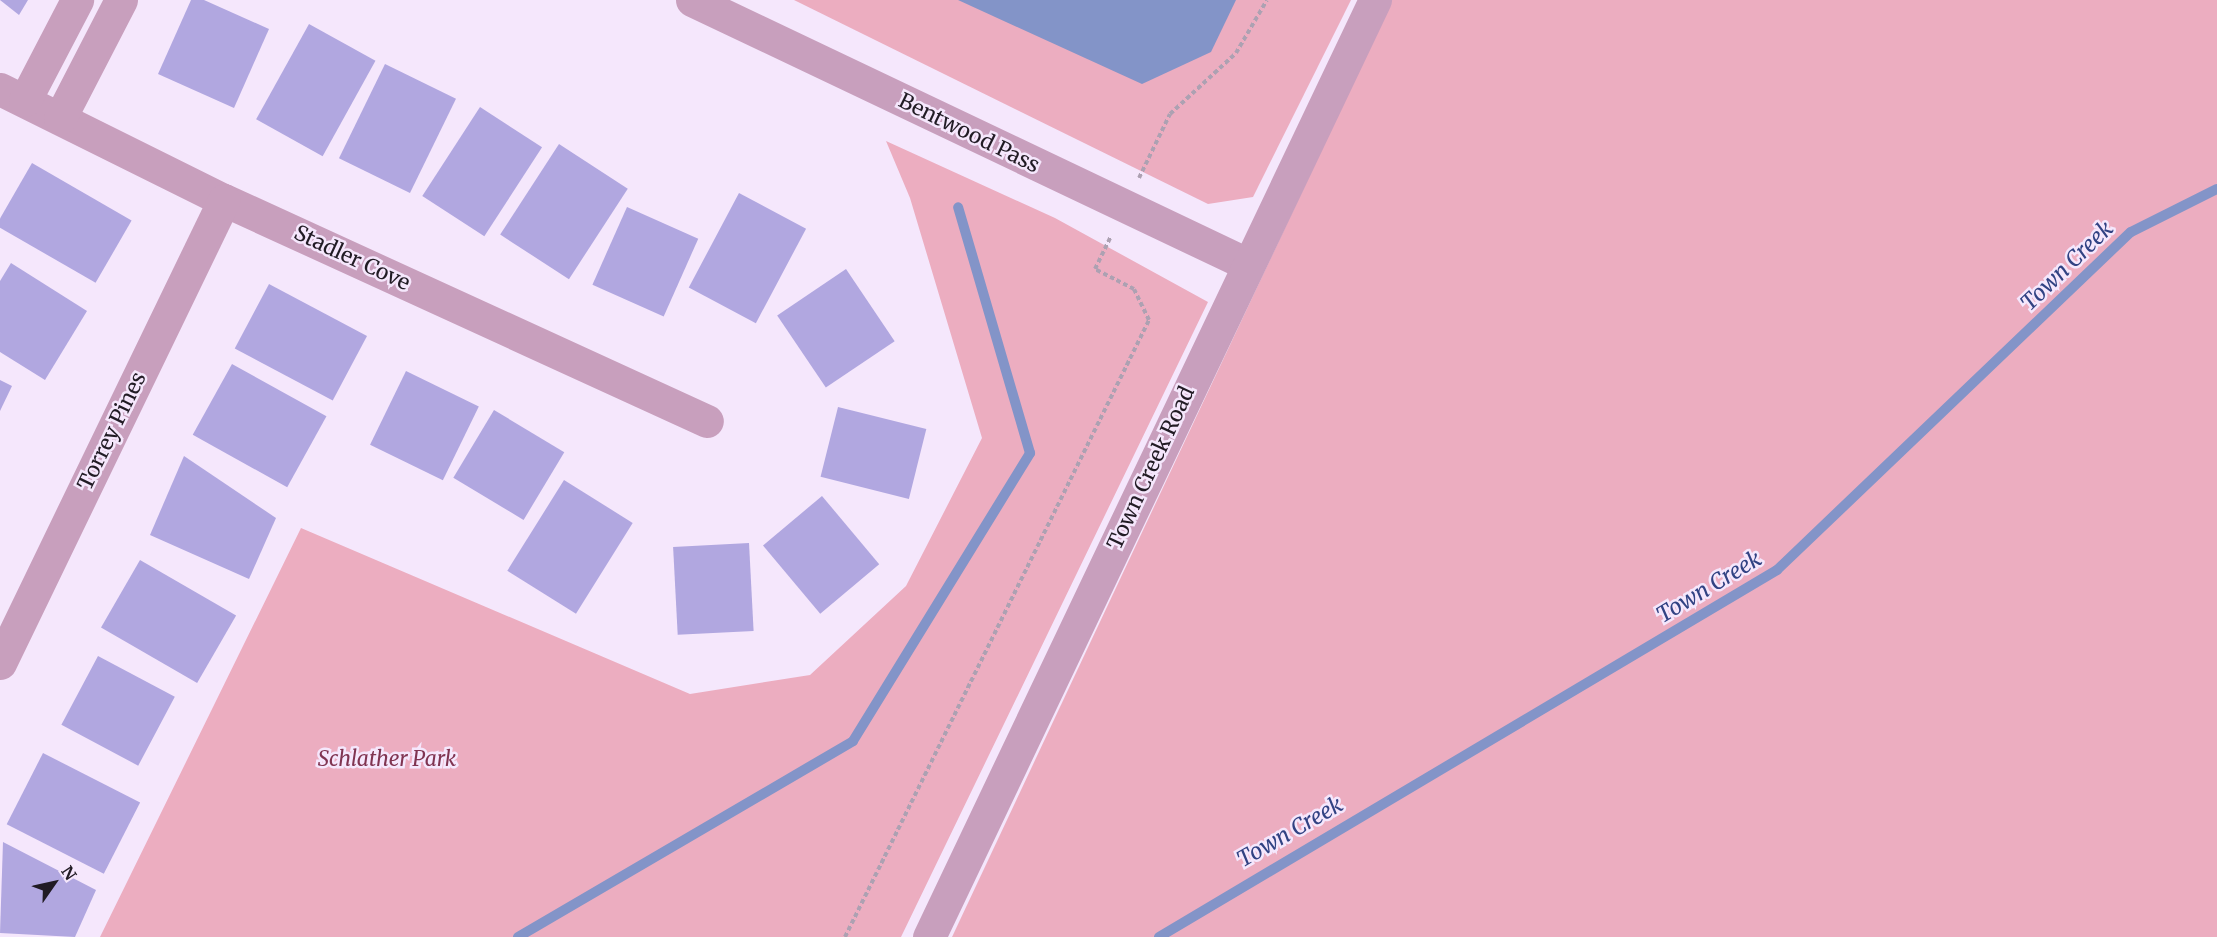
<!DOCTYPE html>
<style>
body{margin:0}
#map{position:relative;width:2217px;height:937px;overflow:hidden;background:#f5e7fc;font-family:Merriweather,serif}
div>[style]{position:absolute}
.green>*{inset:0;background:#ecadc0}
.water>*{inset:0;background:#8394c8}
.stream>*{height:10px;margin:-5px;padding:0 5px;transform-origin:5px;border-radius:5px;background:#8394c8}
.building>*{inset:0;background:#b1a7e0;transform-origin:0 0}
.path>*{height:4px;margin-top:-2px;transform-origin:0;background:repeating-linear-gradient(90deg,#ada1b2 0 4.5px,transparent 0 7.5px)}
.minor>*{height:33px;margin:-16.5px;padding:0 16.5px;transform-origin:16.5px;border-radius:16.5px;background:#c89fbd}
span{translate:-50% -50%;white-space:nowrap;text-align:center;line-height:1.15;-webkit-text-stroke:5px #f5e7fc;paint-order:stroke}
.street-label{font-size:21px;color:#211b24}
.park-label{font-size:21px;color:#803451;font-style:italic}
.water-label{font-size:22px;color:#314283;font-style:italic}
.north{position:absolute;left:24px;top:853px;width:60px;height:60px;-webkit-text-stroke:4px #f5e7fc;paint-order:stroke;rotate:56deg;font-size:16px;font-weight:700;line-height:24px;text-align:center;color:#211b24}
.north::after{content:'';display:block;margin:auto;width:21px;height:27px;background:#211b24;clip-path:polygon(50% 0,100% 100%,50% 72%,0 100%)}
</style>
<div id="map">
<div class="green">
<div style="clip-path:polygon(794px 0,1351px 0,1253px 197px,1208px 204px)"></div>
<div style="clip-path:polygon(1392px 0,2217px 0,2217px 937px,952px 937px)"></div>
<div style="clip-path:polygon(886px 141px,1055px 218px,1208px 302px,901px 937px,100px 937px,301px 528px,690px 694px,810px 675px,906px 586px,982px 438px,910px 198px)"></div>
</div>
<div class="water">
<div style="clip-path:polygon(958px 0,1236px 0,1211px 52px,1142px 84px)"></div>
</div>
<div class="stream">
<div style="left:518px;top:937px;width:388px;rotate:-30.3deg"></div>
<div style="left:853px;top:741px;width:338px;rotate:-58.4deg"></div>
<div style="left:1030px;top:453px;width:256px;rotate:-106.3deg"></div>
<div style="left:1159px;top:937px;width:719px;rotate:-30.7deg"></div>
<div style="left:1777px;top:570px;width:489px;rotate:-43.7deg"></div>
<div style="left:2131px;top:232px;width:96px;rotate:-26.6deg"></div>
</div>
<div class="building">
<div style="clip-path:polygon(0 0,28px 0,19px 15px)"></div>
<div style="clip-path:polygon(191px 0,204px 0,269px 29px,234px 108px,158px 74px)"></div>
<div style="left:309px;top:24px;width:76px;height:109px;rotate:29deg"></div>
<div style="left:385px;top:64px;width:79px;height:105px;rotate:26deg"></div>
<div style="left:480px;top:107px;width:74px;height:106px;rotate:33deg"></div>
<div style="left:559px;top:144px;width:82px;height:108px;rotate:33deg"></div>
<div style="left:32px;top:163px;width:115px;height:72px;rotate:30deg"></div>
<div style="left:739px;top:193px;width:76px;height:107px;rotate:28deg"></div>
<div style="left:627px;top:207px;width:78px;height:85px;rotate:24deg"></div>
<div style="clip-path:polygon(11px 263px,87px 311px,45px 380px,0 352px,0 281px)"></div>
<div style="left:846px;top:269px;width:87px;height:83px;rotate:56deg"></div>
<div style="left:269px;top:284px;width:111px;height:73px;rotate:28deg"></div>
<div style="left:232px;top:364px;width:108px;height:81px;rotate:29deg"></div>
<div style="left:406px;top:371px;width:81px;height:82px;rotate:26deg"></div>
<div style="clip-path:polygon(0 380px,12px 386px,0 411px)"></div>
<div style="left:838px;top:407px;width:91px;height:72px;rotate:14deg"></div>
<div style="left:494px;top:410px;width:82px;height:79px;rotate:31deg"></div>
<div style="clip-path:polygon(184px 456px,276px 518px,249px 579px,150px 535px)"></div>
<div style="left:564px;top:480px;width:81px;height:107px;rotate:32deg"></div>
<div style="left:822px;top:496px;width:89px;height:77px;rotate:50deg"></div>
<div style="left:749px;top:543px;width:88px;height:76px;rotate:87deg"></div>
<div style="left:140px;top:560px;width:111px;height:78px;rotate:30deg"></div>
<div style="left:98px;top:656px;width:87px;height:78px;rotate:28deg"></div>
<div style="left:43px;top:753px;width:109px;height:80px;rotate:27deg"></div>
<div style="clip-path:polygon(3px 842px,96px 890px,75px 937px,0 933px)"></div>
</div>
<div class="path">
<div style="left:1139px;top:178px;width:71px;rotate:-64.2deg"></div>
<div style="left:1170px;top:114px;width:90px;rotate:-42.7deg"></div>
<div style="left:1236px;top:53px;width:61px;rotate:-59.7deg"></div>
<div style="left:845px;top:937px;width:688px;rotate:-63.77deg"></div>
<div style="left:1149px;top:320px;width:34px;rotate:-116deg"></div>
<div style="left:1134px;top:289px;width:44px;rotate:-152.9deg"></div>
<div style="left:1095px;top:269px;width:37px;rotate:-64deg"></div>
</div>
<div class="minor">
<div style="left:692px;top:0;width:615px;rotate:25.44deg"></div>
<div style="left:0;top:89px;width:250px;rotate:26.4deg"></div>
<div style="left:224px;top:200px;width:531px;rotate:24.59deg"></div>
<div style="left:25px;top:100px;width:113px;rotate:-62.5deg"></div>
<div style="left:60px;top:118px;width:133px;rotate:-62.7deg"></div>
<div style="left:0;top:663px;width:514px;rotate:-64.18deg"></div>
<div style="left:929px;top:937px;width:1038px;rotate:-64.55deg"></div>
</div>
<div class="street-label">
<span style="left:969px;top:133px;rotate:26deg">Bentwood Pass</span>
<span style="left:352px;top:258px;rotate:25deg">Stadler Cove</span>
<span style="left:112px;top:431px;rotate:-64deg">Torrey Pines</span>
<span style="left:1151px;top:468px;rotate:-65deg">Town Creek Road</span>
</div>
<div class="park-label">
<span style="left:387px;top:759px">Schlather Park</span>
</div>
<div class="water-label">
<span style="left:2067px;top:266px;rotate:-44deg">Town Creek</span>
<span style="left:1709px;top:587px;rotate:-31deg">Town Creek</span>
<span style="left:1290px;top:832px;rotate:-30deg">Town Creek</span>
</div>
<div class="north">N</div>
</div>
